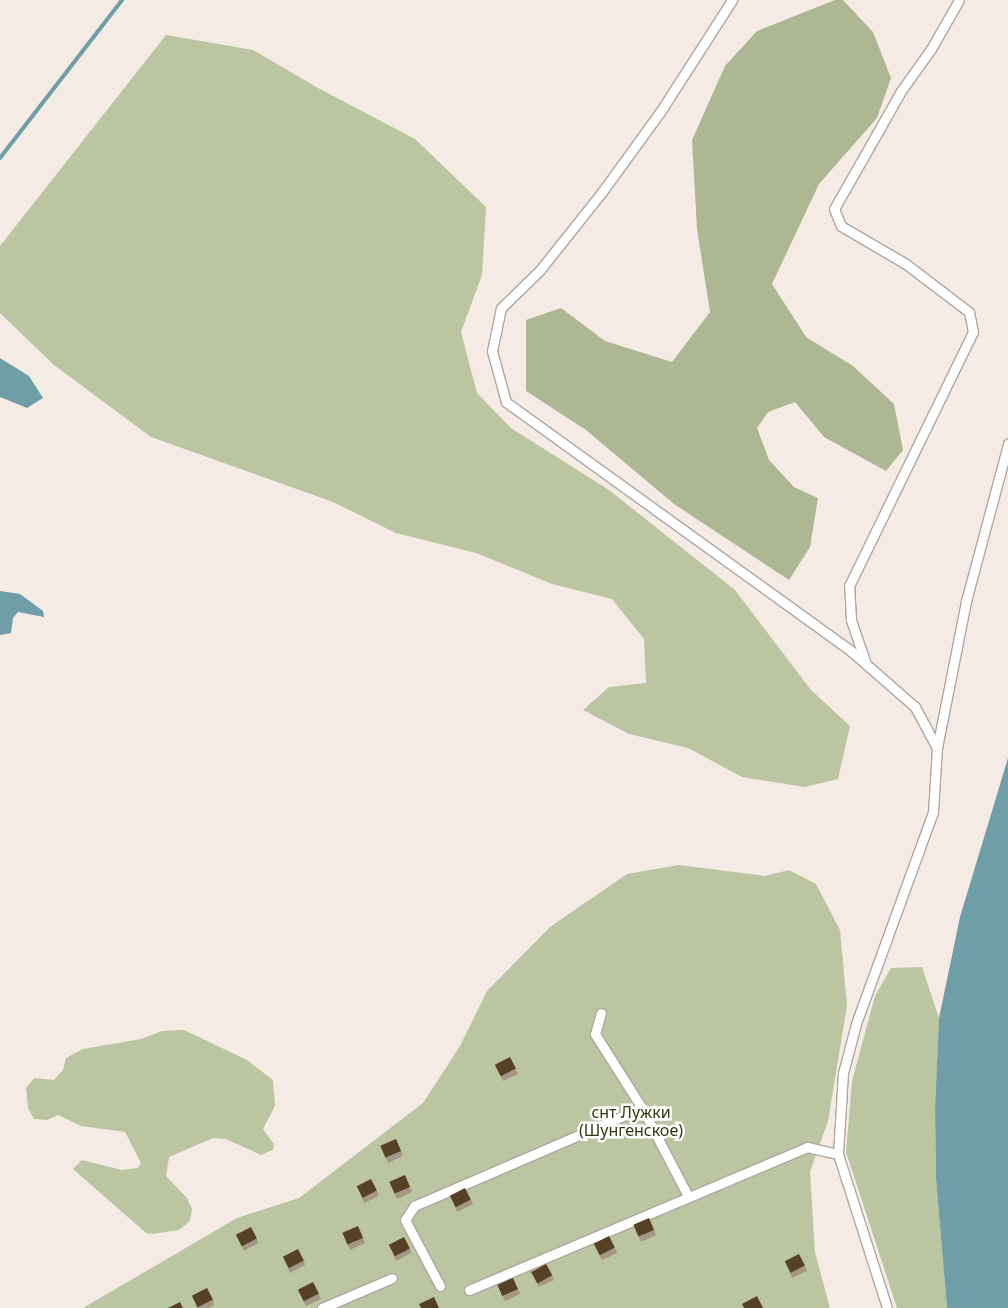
<!DOCTYPE html>
<meta charset="utf-8">
<style>
body{margin:0}
#map{position:relative;width:1008px;height:1308px;overflow:hidden;background:#f5ebe5;font-family:"Noto Sans",sans-serif}
div>[style]{position:absolute}
.green>*{inset:0;background:#bbc5a1}
.forest>*{inset:0;background:#adb793}
.water>*{inset:0;background:#709ea8}
.stream>*{height:4px;margin:-2px;padding:0 2px;transform-origin:2px;border-radius:2px;background:#709ea8}
.roads{filter:drop-shadow(1px 0 #afa6a0) drop-shadow(-1px 0 #afa6a0) drop-shadow(0 1px #afa6a0) drop-shadow(0 -1px #afa6a0)}
.minor>*{height:9px;margin:-4.5px;padding:0 4.5px;transform-origin:4.5px;border-radius:4.5px;background:#fff}
.wall>*{inset:0;background:#a69685}
.building>*{inset:0;background:#564125;transform-origin:0 0}
span{translate:-50% -50%;white-space:nowrap;text-align:center;line-height:1.15;-webkit-text-stroke:5px #fff;paint-order:stroke}
.park-label{font-size:16px;color:#30390d}
</style>
<div id="map">
<div class="green">
<div style="clip-path:polygon(166px 35px,253px 50px,318px 88px,415px 139px,486px 207px,482px 275px,461px 332px,477px 393px,511px 428px,609px 490px,735px 590px,811px 690px,850px 726px,838px 779px,805px 787px,742px 777px,688px 748px,629px 734px,583px 710px,609px 687px,646px 683px,644px 639px,612px 599px,552px 584px,476px 553px,396px 533px,333px 502px,151px 437px,54px 365px,0 313px,0 246px)"></div>
<div style="clip-path:polygon(679px 865px,765px 876px,789px 870px,816px 884px,840px 930px,847px 1006px,828px 1121px,810px 1172px,815px 1252px,830px 1308px,83px 1308px,237px 1218px,299px 1198px,423px 1103px,460px 1046px,487px 991px,550px 927px,627px 874px)"></div>
<div style="clip-path:polygon(922px 967px,939px 1018px,935px 1107px,936px 1179px,947px 1308px,897px 1308px,846px 1152px,852px 1081px,875px 996px,891px 968px)"></div>
<div style="clip-path:polygon(184px 1030px,247px 1060px,273px 1080px,275px 1106px,263px 1129px,274px 1144px,273px 1150px,261px 1155px,226px 1139px,213px 1138px,169px 1157px,166px 1176px,187px 1198px,192px 1209px,191px 1216px,189px 1222px,179px 1230px,153px 1234px,146px 1233px,73px 1169px,82px 1160px,122px 1170px,138px 1168px,141px 1163px,125px 1132px,81px 1126px,58px 1115px,47px 1120px,34px 1119px,28px 1108px,26px 1088px,34px 1078px,54px 1080px,63px 1070px,66px 1058px,83px 1049px,141px 1039px,162px 1031px)"></div>
</div>
<div class="forest">
<div style="clip-path:polygon(835px 0,843px 0,873px 32px,891px 78px,877px 118px,819px 184px,772px 284px,806px 337px,853px 366px,894px 404px,903px 450px,886px 471px,824px 437px,795px 402px,768px 412px,757px 428px,769px 460px,794px 487px,818px 498px,810px 547px,789px 580px,674px 504px,586px 430px,526px 391px,526px 320px,561px 308px,605px 341px,672px 362px,710px 312px,697px 229px,692px 140px,725px 66px,757px 31px)"></div>
</div>
<div class="water">
<div style="clip-path:polygon(0 358px,29px 376px,43px 398px,27px 408px,0 397px)"></div>
<div style="clip-path:polygon(0 591px,20px 594px,43px 611px,44px 617px,18px 612px,13px 618px,11px 633px,0 635px)"></div>
<div style="clip-path:polygon(1008px 758px,1008px 1308px,947px 1308px,936px 1179px,935px 1107px,939px 1018px,960px 917px)"></div>
</div>
<div class="stream">
<div style="left:0;top:158px;width:200px;rotate:-52.3deg"></div>
</div>
<div class="roads">
<div class="minor">
<div style="left:732px;top:0;width:133px;rotate:122.7deg"></div>
<div style="left:660px;top:112px;width:99px;rotate:125.9deg"></div>
<div style="left:602px;top:192px;width:100px;rotate:128.5deg"></div>
<div style="left:540px;top:270px;width:54px;rotate:135.7deg"></div>
<div style="left:501px;top:308px;width:44px;rotate:101.8deg"></div>
<div style="left:492px;top:351px;width:53px;rotate:74.6deg"></div>
<div style="left:506px;top:402px;width:425px;rotate:35.8deg"></div>
<div style="left:851px;top:651px;width:85px;rotate:41.2deg"></div>
<div style="left:915px;top:707px;width:47px;rotate:61.8deg"></div>
<div style="left:937px;top:748px;width:64px;rotate:93.6deg"></div>
<div style="left:933px;top:812px;width:226px;rotate:110deg"></div>
<div style="left:856px;top:1024px;width:51px;rotate:104.9deg"></div>
<div style="left:843px;top:1073px;width:81px;rotate:93.5deg"></div>
<div style="left:838px;top:1154px;width:162px;rotate:72.3deg"></div>
<div style="left:866px;top:664px;width:46px;rotate:-108.8deg"></div>
<div style="left:851px;top:620px;width:34px;rotate:-93deg"></div>
<div style="left:849px;top:586px;width:283px;rotate:-64deg"></div>
<div style="left:973px;top:332px;width:20px;rotate:-101deg"></div>
<div style="left:969px;top:312px;width:79px;rotate:-142.7deg"></div>
<div style="left:906px;top:264px;width:75px;rotate:-149.7deg"></div>
<div style="left:841px;top:226px;width:18px;rotate:-112deg"></div>
<div style="left:834px;top:209px;width:136px;rotate:-60.4deg"></div>
<div style="left:901px;top:91px;width:52px;rotate:-54.5deg"></div>
<div style="left:931px;top:49px;width:56px;rotate:-60.3deg"></div>
<div style="left:937px;top:748px;width:150px;rotate:-78.8deg"></div>
<div style="left:966px;top:601px;width:163px;rotate:-75deg"></div>
<div style="left:601px;top:1013px;width:22px;rotate:106deg"></div>
<div style="left:595px;top:1034px;width:88px;rotate:57.6deg"></div>
<div style="left:440px;top:1286px;width:75px;rotate:-117.9deg"></div>
<div style="left:405px;top:1220px;width:17px;rotate:-57deg"></div>
<div style="left:414px;top:1206px;width:248px;rotate:-23.3deg"></div>
<div style="left:642px;top:1108px;width:99px;rotate:62.4deg"></div>
<div style="left:469px;top:1290px;width:367px;rotate:-22.9deg"></div>
<div style="left:807px;top:1147px;width:32px;rotate:13deg"></div>
<div style="left:322px;top:1308px;width:76px;rotate:-23.2deg"></div>
</div>
</div>
<div class="wall">
<div style="clip-path:polygon(495px 1065px,516px 1069px,518px 1074px,503px 1081px)"></div>
<div style="clip-path:polygon(381px 1147px,401px 1151px,403px 1156px,388px 1163px)"></div>
<div style="clip-path:polygon(390px 1182px,410px 1187px,412px 1192px,397px 1199px)"></div>
<div style="clip-path:polygon(357px 1186px,377px 1191px,379px 1196px,364px 1203px)"></div>
<div style="clip-path:polygon(450px 1195px,471px 1200px,473px 1204px,457px 1212px)"></div>
<div style="clip-path:polygon(634px 1225px,654px 1230px,656px 1235px,641px 1242px)"></div>
<div style="clip-path:polygon(343px 1233px,363px 1238px,365px 1243px,350px 1250px)"></div>
<div style="clip-path:polygon(236px 1234px,257px 1239px,258px 1243px,244px 1251px)"></div>
<div style="clip-path:polygon(389px 1244px,410px 1249px,411px 1253px,396px 1261px)"></div>
<div style="clip-path:polygon(594px 1244px,615px 1248px,617px 1253px,602px 1260px)"></div>
<div style="clip-path:polygon(283px 1256px,304px 1261px,305px 1265px,290px 1273px)"></div>
<div style="clip-path:polygon(785px 1261px,805px 1266px,807px 1271px,792px 1278px)"></div>
<div style="clip-path:polygon(531px 1271px,552px 1275px,554px 1280px,539px 1287px)"></div>
<div style="clip-path:polygon(498px 1285px,518px 1289px,520px 1294px,505px 1301px)"></div>
<div style="clip-path:polygon(298px 1290px,319px 1294px,321px 1299px,306px 1306px)"></div>
<div style="clip-path:polygon(192px 1296px,213px 1300px,214px 1305px,209px 1308px,197px 1308px)"></div>
</div>
<div class="building">
<div style="left:510px;top:1057px;width:13px;height:17px;rotate:63deg"></div>
<div style="left:396px;top:1139px;width:13px;height:17px;rotate:67deg"></div>
<div style="left:405px;top:1175px;width:13px;height:17px;rotate:67deg"></div>
<div style="left:371px;top:1179px;width:13px;height:16px;rotate:63deg"></div>
<div style="left:465px;top:1188px;width:13px;height:17px;rotate:63deg"></div>
<div style="left:649px;top:1218px;width:13px;height:17px;rotate:67deg"></div>
<div style="left:358px;top:1226px;width:13px;height:17px;rotate:67deg"></div>
<div style="left:251px;top:1227px;width:13px;height:17px;rotate:63deg"></div>
<div style="left:609px;top:1236px;width:13px;height:17px;rotate:63deg"></div>
<div style="left:404px;top:1237px;width:13px;height:17px;rotate:63deg"></div>
<div style="left:298px;top:1249px;width:13px;height:17px;rotate:63deg"></div>
<div style="left:799px;top:1254px;width:13px;height:16px;rotate:63deg"></div>
<div style="left:546px;top:1264px;width:13px;height:17px;rotate:61deg"></div>
<div style="left:513px;top:1278px;width:12px;height:17px;rotate:66deg"></div>
<div style="left:313px;top:1282px;width:13px;height:17px;rotate:63deg"></div>
<div style="left:207px;top:1288px;width:13px;height:17px;rotate:63deg"></div>
<div style="clip-path:polygon(757px 1296px,763px 1308px,744px 1308px,742px 1304px)"></div>
<div style="clip-path:polygon(434px 1297px,439px 1308px,421px 1308px,419px 1304px)"></div>
<div style="clip-path:polygon(180px 1302px,183px 1308px,168px 1308px)"></div>
</div>
<div class="park-label">
<span style="left:631px;top:1121px">снт Лужки<br>(Шунгенское)</span>
</div>
</div>
